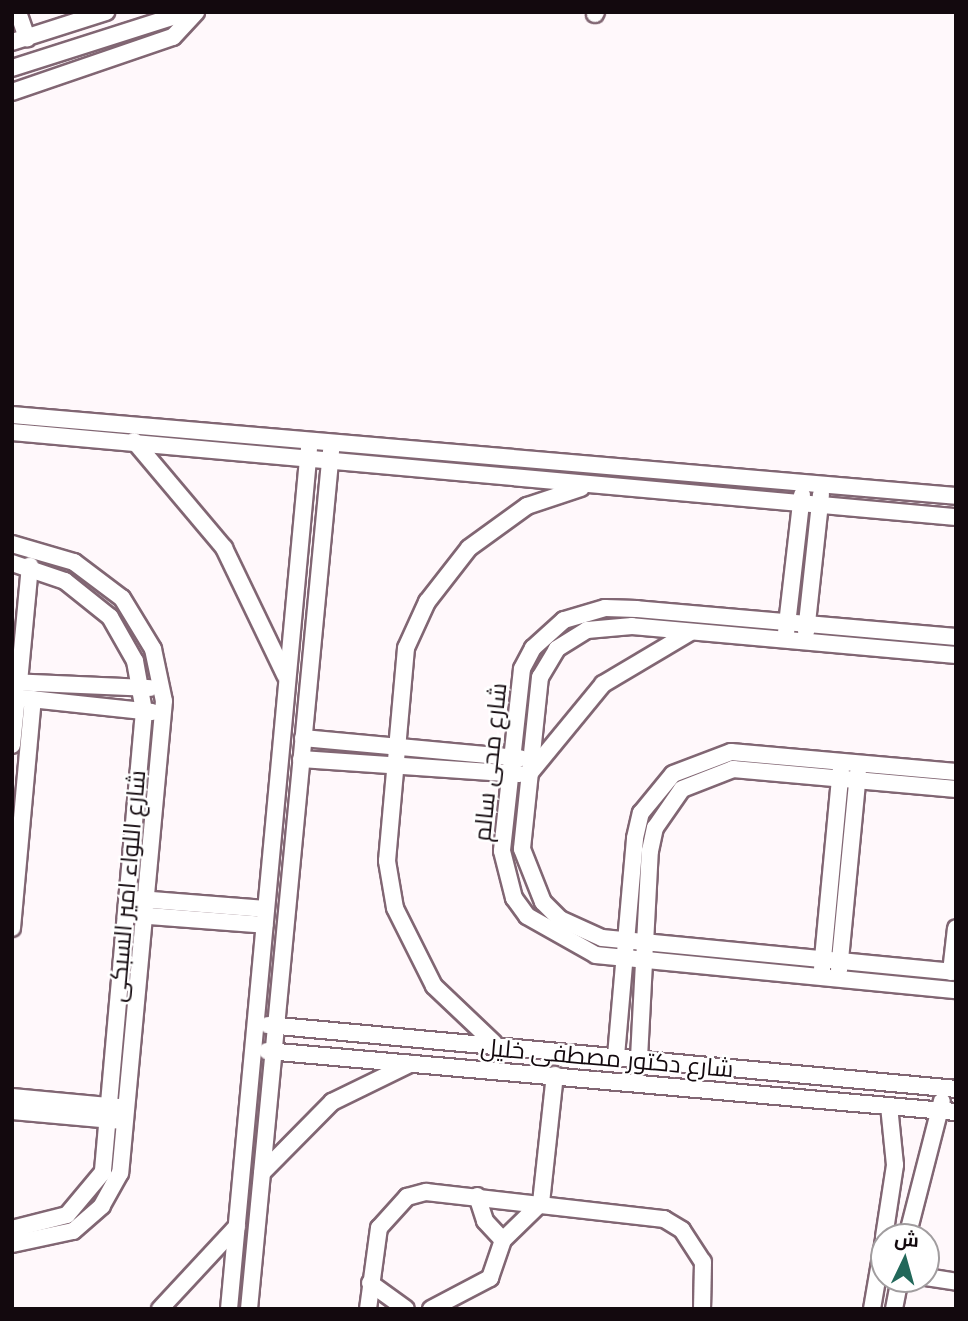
<!DOCTYPE html>
<meta charset="utf-8">
<style>
body{margin:0}
#map{position:relative;width:968px;height:1321px;overflow:hidden;background:#fff8fb;font-family:"Open Sans",Cairo,sans-serif}
div>[style]{position:absolute}
.roads{filter:drop-shadow(2px 0 #816673) drop-shadow(-2px 0 #816673) drop-shadow(0 2px #816673) drop-shadow(0 -2px #816673)}
.minor>*{height:16px;margin:-8px;padding:0 8px;transform-origin:8px;border-radius:8px;background:#fff}
span{translate:-50% -50%;white-space:nowrap;text-align:center;line-height:1.15;-webkit-text-stroke:5px #fff;paint-order:stroke}
.street-label{font-size:24px;color:#13090e}
.frame{position:absolute;inset:0;border:14px solid #13090e;pointer-events:none}
.north{position:absolute;left:870px;top:1223px;width:70px;height:70px;box-sizing:border-box;background:#fff;border:2px solid #a19d9f;border-radius:50%;rotate:5deg;font-size:19px;font-weight:700;line-height:28px;text-align:center;color:#13090e}
.north::after{content:'';display:block;margin:auto;width:24px;height:32px;background:#22685a;clip-path:polygon(50% 0,100% 100%,50% 72%,0 100%)}
</style>
<div id="map">
<div class="roads">
<div class="minor">
<div style="left:18px;top:12px;width:28px;rotate:71deg"></div>
<div style="left:595px;top:14px;width:2px;rotate:-63deg"></div>
<div style="left:12px;top:42px;width:99px;rotate:-17.7deg"></div>
<div style="left:12px;top:68px;width:185px;rotate:-17.7deg"></div>
<div style="left:12px;top:92px;width:170px;rotate:-18.9deg"></div>
<div style="left:173px;top:37px;width:34px;rotate:-47deg"></div>
<div style="left:12px;top:415px;width:947px;rotate:4.9deg"></div>
<div style="left:12px;top:432px;width:948px;rotate:5.15deg"></div>
<div style="left:134px;top:441px;width:140px;rotate:49.9deg"></div>
<div style="left:224px;top:548px;width:141px;rotate:64.3deg"></div>
<div style="left:12px;top:544px;width:65px;rotate:16.2deg"></div>
<div style="left:74px;top:562px;width:60px;rotate:36.9deg"></div>
<div style="left:122px;top:598px;width:60px;rotate:58.7deg"></div>
<div style="left:153px;top:649px;width:53px;rotate:78.1deg"></div>
<div style="left:164px;top:701px;width:474px;rotate:95.3deg"></div>
<div style="left:120px;top:1173px;width:38px;rotate:119deg"></div>
<div style="left:102px;top:1206px;width:38px;rotate:139deg"></div>
<div style="left:73px;top:1231px;width:62px;rotate:168deg"></div>
<div style="left:12px;top:563px;width:56px;rotate:18.8deg"></div>
<div style="left:65px;top:581px;width:58px;rotate:38.7deg"></div>
<div style="left:110px;top:617px;width:51px;rotate:60.4deg"></div>
<div style="left:135px;top:661px;width:51px;rotate:79.8deg"></div>
<div style="left:144px;top:711px;width:463px;rotate:95.1deg"></div>
<div style="left:103px;top:1172px;width:56px;rotate:129.9deg"></div>
<div style="left:67px;top:1215px;width:57px;rotate:165.7deg"></div>
<div style="left:806px;top:632px;width:138px;rotate:-83.8deg"></div>
<div style="left:786px;top:633px;width:139px;rotate:-83.4deg"></div>
<div style="left:956px;top:637px;width:320px;rotate:-175deg"></div>
<div style="left:637px;top:609px;width:32px;rotate:-178deg"></div>
<div style="left:605px;top:608px;width:43px;rotate:163.7deg"></div>
<div style="left:564px;top:620px;width:42px;rotate:137.9deg"></div>
<div style="left:533px;top:648px;width:24px;rotate:118deg"></div>
<div style="left:522px;top:669px;width:183px;rotate:96.3deg"></div>
<div style="left:502px;top:851px;width:49px;rotate:75.7deg"></div>
<div style="left:514px;top:898px;width:22px;rotate:54deg"></div>
<div style="left:527px;top:916px;width:79px;rotate:29.5deg"></div>
<div style="left:596px;top:955px;width:362px;rotate:5.6deg"></div>
<div style="left:956px;top:655px;width:325px;rotate:-174.9deg"></div>
<div style="left:632px;top:626px;width:45px;rotate:174.9deg"></div>
<div style="left:587px;top:630px;width:36px;rotate:148deg"></div>
<div style="left:557px;top:649px;width:33px;rotate:121deg"></div>
<div style="left:540px;top:677px;width:173px;rotate:96deg"></div>
<div style="left:522px;top:849px;width:57px;rotate:68.4deg"></div>
<div style="left:543px;top:902px;width:24px;rotate:45deg"></div>
<div style="left:560px;top:919px;width:46px;rotate:24.3deg"></div>
<div style="left:602px;top:938px;width:356px;rotate:5.5deg"></div>
<div style="left:12px;top:682px;width:138px;rotate:2.5deg"></div>
<div style="left:19px;top:682px;width:117px;rotate:-84.6deg"></div>
<div style="left:12px;top:697px;width:141px;rotate:6.1deg"></div>
<div style="left:303px;top:738px;width:218px;rotate:5.3deg"></div>
<div style="left:12px;top:745px;width:48px;rotate:-84.1deg"></div>
<div style="left:301px;top:759px;width:219px;rotate:3.9deg"></div>
<div style="left:530px;top:773px;width:115px;rotate:-50.6deg"></div>
<div style="left:603px;top:684px;width:100px;rotate:-30.7deg"></div>
<div style="left:139px;top:899px;width:127px;rotate:4.5deg"></div>
<div style="left:136px;top:915px;width:129px;rotate:4.4deg"></div>
<div style="left:12px;top:928px;width:230px;rotate:-84.8deg"></div>
<div style="left:822px;top:969px;width:202px;rotate:-84.6deg"></div>
<div style="left:839px;top:970px;width:198px;rotate:-84.5deg"></div>
<div style="left:951px;top:972px;width:44px;rotate:-83.5deg"></div>
<div style="left:268px;top:1025px;width:691px;rotate:5.31deg"></div>
<div style="left:494px;top:1043px;width:83px;rotate:-136.5deg"></div>
<div style="left:434px;top:986px;width:87px;rotate:-116.6deg"></div>
<div style="left:395px;top:908px;width:48px;rotate:-99.7deg"></div>
<div style="left:387px;top:861px;width:214px;rotate:-84.9deg"></div>
<div style="left:406px;top:648px;width:51px;rotate:-65.5deg"></div>
<div style="left:427px;top:602px;width:68px;rotate:-52.1deg"></div>
<div style="left:469px;top:548px;width:72px;rotate:-35.9deg"></div>
<div style="left:527px;top:506px;width:57px;rotate:-18.4deg"></div>
<div style="left:267px;top:1051px;width:692px;rotate:5.06deg"></div>
<div style="left:616px;top:1056px;width:219px;rotate:-85deg"></div>
<div style="left:635px;top:838px;width:26px;rotate:-77deg"></div>
<div style="left:641px;top:813px;width:50px;rotate:-50.6deg"></div>
<div style="left:673px;top:774px;width:62px;rotate:-20.8deg"></div>
<div style="left:731px;top:752px;width:226px;rotate:5.1deg"></div>
<div style="left:639px;top:1058px;width:207px;rotate:-87deg"></div>
<div style="left:650px;top:851px;width:24px;rotate:-78deg"></div>
<div style="left:655px;top:828px;width:47px;rotate:-55.3deg"></div>
<div style="left:682px;top:789px;width:55px;rotate:-21.4deg"></div>
<div style="left:733px;top:769px;width:224px;rotate:5.1deg"></div>
<div style="left:12px;top:1097px;width:107px;rotate:5.3deg"></div>
<div style="left:12px;top:1111px;width:109px;rotate:5.2deg"></div>
<div style="left:262px;top:1173px;width:100px;rotate:-45.4deg"></div>
<div style="left:332px;top:1102px;width:87px;rotate:-26deg"></div>
<div style="left:477px;top:1196px;width:26px;rotate:72deg"></div>
<div style="left:485px;top:1221px;width:26px;rotate:47deg"></div>
<div style="left:884px;top:1237px;width:73px;rotate:-81.3deg"></div>
<div style="left:895px;top:1165px;width:59px;rotate:-95.8deg"></div>
<div style="left:907px;top:1237px;width:140px;rotate:-75.6deg"></div>
<div style="left:926px;top:1277px;width:30px;rotate:9deg"></div>
<div style="left:370px;top:1283px;width:44px;rotate:35.8deg"></div>
<div style="left:160px;top:1309px;width:113px;rotate:-47.1deg"></div>
<div style="left:229px;top:1309px;width:864px;rotate:-84.69deg"></div>
<div style="left:249px;top:1309px;width:862px;rotate:-84.54deg"></div>
<div style="left:368px;top:1309px;width:82px;rotate:-82.3deg"></div>
<div style="left:379px;top:1228px;width:42px;rotate:-47.9deg"></div>
<div style="left:407px;top:1197px;width:20px;rotate:-15deg"></div>
<div style="left:426px;top:1192px;width:240px;rotate:6.5deg"></div>
<div style="left:664px;top:1219px;width:21px;rotate:31deg"></div>
<div style="left:682px;top:1230px;width:38px;rotate:57deg"></div>
<div style="left:703px;top:1262px;width:47px;rotate:91.2deg"></div>
<div style="left:431px;top:1309px;width:67px;rotate:-27.7deg"></div>
<div style="left:490px;top:1278px;width:40px;rotate:-71.1deg"></div>
<div style="left:503px;top:1240px;width:53px;rotate:-44.2deg"></div>
<div style="left:541px;top:1203px;width:129px;rotate:-83.8deg"></div>
<div style="left:872px;top:1309px;width:71px;rotate:-80.3deg"></div>
<div style="left:894px;top:1309px;width:31px;rotate:-79deg"></div>
</div>
</div>
<div class="street-label">
<span style="left:489px;top:762px;rotate:-84deg">شارع محى سالم</span>
<span style="left:126px;top:886px;rotate:-85deg">شارع اللواء امير السبكى</span>
<span style="left:607px;top:1057px;rotate:5deg">شارع دكتور مصطفى خليل</span>
</div>
<div class="frame"></div>
<div class="north">ش</div>
</div>
